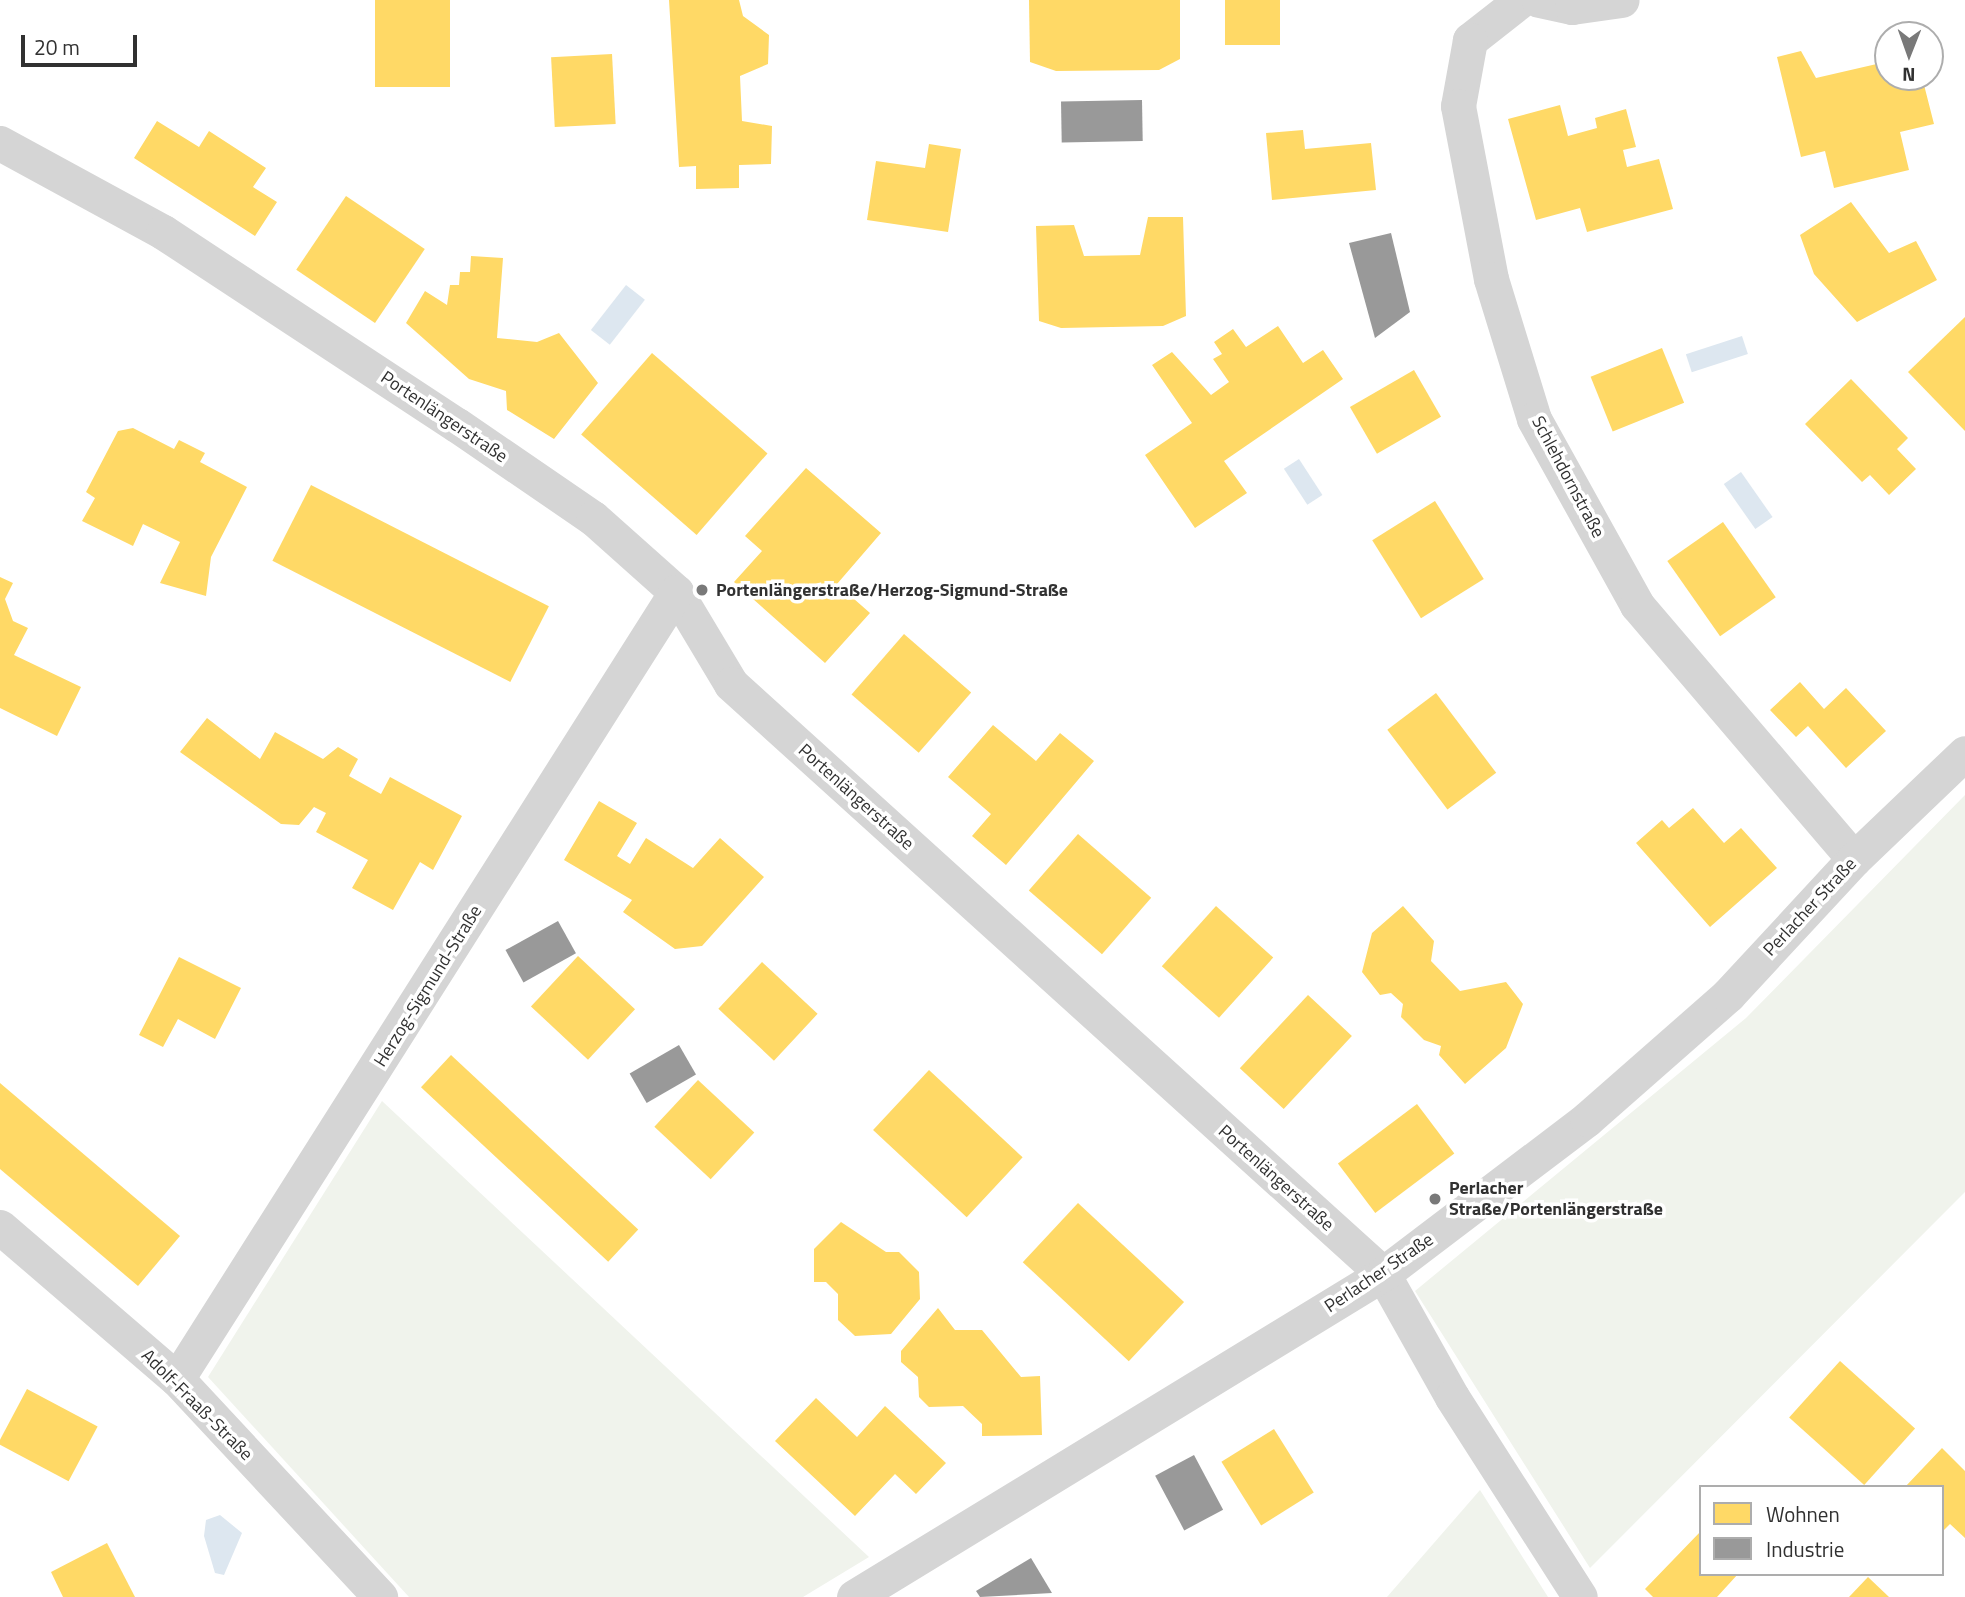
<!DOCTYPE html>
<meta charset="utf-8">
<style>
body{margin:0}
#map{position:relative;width:1965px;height:1597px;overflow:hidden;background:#fff;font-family:"Titillium Web",sans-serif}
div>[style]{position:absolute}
.green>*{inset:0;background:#f0f3ec}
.water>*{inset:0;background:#dde7f0;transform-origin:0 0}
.homes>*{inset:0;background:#ffd966;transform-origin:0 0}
.industry>*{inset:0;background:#999;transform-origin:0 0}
.minor>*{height:35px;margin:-17.5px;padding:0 17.5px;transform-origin:17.5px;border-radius:17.5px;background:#d5d5d5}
.dots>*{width:19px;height:19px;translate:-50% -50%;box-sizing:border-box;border:4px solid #fff;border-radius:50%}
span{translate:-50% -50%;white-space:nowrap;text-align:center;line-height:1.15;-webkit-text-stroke:7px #fff;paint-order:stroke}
.street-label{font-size:18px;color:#313131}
.poi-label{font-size:18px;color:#313131;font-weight:700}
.left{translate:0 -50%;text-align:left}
.legend{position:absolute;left:1699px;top:1485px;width:245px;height:91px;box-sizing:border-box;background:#fff;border:2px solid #adadad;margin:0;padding:9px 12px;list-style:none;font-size:21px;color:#313131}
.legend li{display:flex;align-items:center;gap:14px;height:35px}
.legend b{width:35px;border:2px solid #adadad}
.north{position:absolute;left:1874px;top:21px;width:70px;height:70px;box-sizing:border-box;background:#fff;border:2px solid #adadad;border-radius:50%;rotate:181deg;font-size:19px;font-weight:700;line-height:28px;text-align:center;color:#313131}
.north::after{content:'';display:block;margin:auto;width:24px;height:32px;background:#797979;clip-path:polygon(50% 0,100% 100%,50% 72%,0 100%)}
.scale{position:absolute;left:21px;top:35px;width:116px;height:32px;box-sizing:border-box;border:4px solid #313131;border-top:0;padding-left:9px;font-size:21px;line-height:24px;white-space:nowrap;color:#313131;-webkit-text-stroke:5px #fff;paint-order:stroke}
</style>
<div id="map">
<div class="green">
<div style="clip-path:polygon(1965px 795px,1965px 1192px,1590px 1568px,1415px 1291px,1746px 1018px)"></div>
<div style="clip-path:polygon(382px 1101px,869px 1557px,803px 1597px,409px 1597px,208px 1377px)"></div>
<div style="clip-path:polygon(1480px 1490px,1548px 1597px,1387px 1597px)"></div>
</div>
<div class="water">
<div style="left:626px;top:285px;width:24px;height:57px;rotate:38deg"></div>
<div style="left:1742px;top:336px;width:19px;height:59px;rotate:72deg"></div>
<div style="left:1299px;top:459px;width:43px;height:18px;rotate:57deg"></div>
<div style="left:1741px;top:472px;width:55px;height:21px;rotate:55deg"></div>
<div style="clip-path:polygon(220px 1515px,242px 1533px,224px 1575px,215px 1573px,204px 1536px,206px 1520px)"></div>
</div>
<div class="homes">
<div style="left:375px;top:0;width:75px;height:87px"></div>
<div style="clip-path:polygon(669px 0,739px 0,743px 16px,769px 35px,768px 64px,740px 76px,742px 121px,772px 126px,771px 164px,739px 165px,739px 188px,696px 189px,696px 166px,679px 167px)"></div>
<div style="clip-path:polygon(1029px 0,1180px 0,1180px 59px,1159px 70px,1056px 71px,1030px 62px)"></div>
<div style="left:1225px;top:0;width:55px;height:45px"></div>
<div style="clip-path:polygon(1911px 27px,1913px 35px,1888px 35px,1888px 77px,1922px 77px,1934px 124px,1900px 132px,1909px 170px,1834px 188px,1825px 151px,1801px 157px,1777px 57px,1801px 51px,1816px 78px,1881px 63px,1883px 34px)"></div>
<div style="left:612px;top:54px;width:70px;height:61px;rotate:87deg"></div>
<div style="clip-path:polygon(1560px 105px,1568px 136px,1597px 128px,1595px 118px,1626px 109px,1636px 147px,1623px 150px,1627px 167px,1659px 159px,1673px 209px,1587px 232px,1580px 208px,1536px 220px,1508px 119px)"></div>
<div style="clip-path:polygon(157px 121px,199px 147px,209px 131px,266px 168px,253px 187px,277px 202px,255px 236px,134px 158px)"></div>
<div style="clip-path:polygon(1303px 130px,1305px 149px,1371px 143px,1376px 190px,1272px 200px,1266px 133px)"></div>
<div style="clip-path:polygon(929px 144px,961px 149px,948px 232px,867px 220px,876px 161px,925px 168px)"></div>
<div style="left:346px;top:196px;width:95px;height:89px;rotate:34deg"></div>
<div style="clip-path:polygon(1851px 202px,1889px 253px,1916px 241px,1937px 280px,1857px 322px,1814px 274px,1800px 235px)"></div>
<div style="clip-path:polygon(1148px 217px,1183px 217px,1186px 316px,1163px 326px,1061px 328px,1039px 321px,1036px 226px,1074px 225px,1084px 256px,1140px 255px)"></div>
<div style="clip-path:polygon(471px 256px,503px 258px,497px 338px,537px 342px,559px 333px,598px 383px,554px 439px,507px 410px,506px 391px,469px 379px,406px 323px,425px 291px,447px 305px,450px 285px,459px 285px,460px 272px,470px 272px)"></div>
<div style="clip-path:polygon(1965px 317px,1965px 431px,1908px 372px)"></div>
<div style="clip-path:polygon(1278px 326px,1303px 363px,1323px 350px,1343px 379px,1224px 461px,1247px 493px,1195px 528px,1145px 455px,1192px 423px,1152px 365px,1172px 352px,1211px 395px,1229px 382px,1213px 359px,1222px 354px,1214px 342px,1233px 329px,1246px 347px)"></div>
<div style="left:1662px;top:348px;width:59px;height:77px;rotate:68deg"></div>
<div style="left:652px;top:353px;width:153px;height:108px;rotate:41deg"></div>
<div style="left:1414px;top:370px;width:54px;height:74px;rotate:60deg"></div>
<div style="clip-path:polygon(1851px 379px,1908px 438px,1897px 449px,1916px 469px,1889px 495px,1870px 475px,1862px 482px,1805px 424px)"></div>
<div style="clip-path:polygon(133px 428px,174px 449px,179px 440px,205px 453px,200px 462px,247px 487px,211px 557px,206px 596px,160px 583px,180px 542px,143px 524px,133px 546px,82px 521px,95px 498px,86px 492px,118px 431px)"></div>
<div style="clip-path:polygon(806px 468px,881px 533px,837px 584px,870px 613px,825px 663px,734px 582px,762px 551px,745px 536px)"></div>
<div style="left:311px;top:485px;width:267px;height:85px;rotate:27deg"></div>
<div style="left:1435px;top:501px;width:92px;height:74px;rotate:58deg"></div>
<div style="left:1723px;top:522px;width:92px;height:68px;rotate:55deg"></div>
<div style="clip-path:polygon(0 577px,13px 583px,5px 599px,13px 621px,28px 628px,14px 655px,81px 687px,57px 736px,0 708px)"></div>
<div style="left:904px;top:634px;width:89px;height:80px;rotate:41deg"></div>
<div style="clip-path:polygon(1800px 682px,1824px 709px,1846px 688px,1886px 731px,1846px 768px,1808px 726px,1796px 737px,1770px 710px)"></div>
<div style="left:1436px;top:693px;width:100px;height:61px;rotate:53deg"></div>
<div style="clip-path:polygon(207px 718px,260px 759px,275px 732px,323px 759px,338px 747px,358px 759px,349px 776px,381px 794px,390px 777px,462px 816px,433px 870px,420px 862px,393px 910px,352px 888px,368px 860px,316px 832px,326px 813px,314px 807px,299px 825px,281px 824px,180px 752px)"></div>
<div style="clip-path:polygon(993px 725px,1036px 761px,1060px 733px,1094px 761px,1006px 865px,972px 836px,991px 814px,948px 777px)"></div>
<div style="clip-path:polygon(599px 801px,637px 823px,617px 856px,630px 864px,646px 838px,693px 868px,720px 838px,764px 877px,702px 946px,675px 949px,623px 912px,632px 900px,564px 860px)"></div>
<div style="clip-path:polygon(1693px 808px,1724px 843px,1741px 828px,1777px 868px,1710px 927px,1636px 843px,1662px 820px,1669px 828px)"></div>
<div style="left:1078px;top:834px;width:97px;height:75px;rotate:41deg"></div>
<div style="left:1216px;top:906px;width:77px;height:81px;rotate:42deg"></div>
<div style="clip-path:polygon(1403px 906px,1434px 941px,1431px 961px,1460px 991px,1506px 982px,1523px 1004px,1506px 1048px,1465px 1084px,1439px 1055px,1441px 1046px,1424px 1040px,1401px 1017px,1403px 1004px,1391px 993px,1380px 995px,1362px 972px,1372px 933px)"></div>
<div style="left:578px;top:956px;width:78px;height:69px;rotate:43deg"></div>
<div style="clip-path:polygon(179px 957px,241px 988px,215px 1039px,178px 1019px,163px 1047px,139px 1035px)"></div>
<div style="left:762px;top:962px;width:76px;height:64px;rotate:43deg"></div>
<div style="left:1308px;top:995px;width:60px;height:100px;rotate:43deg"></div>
<div style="left:451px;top:1055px;width:256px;height:44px;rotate:43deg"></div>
<div style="left:929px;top:1070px;width:128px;height:82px;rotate:43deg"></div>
<div style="left:698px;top:1080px;width:77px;height:64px;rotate:43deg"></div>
<div style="clip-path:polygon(0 1083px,180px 1236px,138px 1286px,0 1169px)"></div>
<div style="left:1417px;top:1104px;width:62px;height:99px;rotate:53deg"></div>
<div style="left:1078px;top:1203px;width:145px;height:81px;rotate:43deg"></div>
<div style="clip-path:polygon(841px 1222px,886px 1252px,899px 1252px,919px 1272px,920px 1299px,891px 1334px,855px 1336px,838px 1320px,838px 1294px,826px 1282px,814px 1282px,814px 1249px)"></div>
<div style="clip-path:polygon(938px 1308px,955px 1330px,982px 1330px,1021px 1377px,1040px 1376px,1042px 1435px,982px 1436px,982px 1424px,963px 1406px,929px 1407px,919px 1397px,918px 1377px,901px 1362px,901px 1351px)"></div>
<div style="left:1840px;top:1361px;width:101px;height:76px;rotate:42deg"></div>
<div style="left:27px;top:1389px;width:80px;height:62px;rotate:28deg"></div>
<div style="clip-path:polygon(816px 1398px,857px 1437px,885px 1406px,946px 1463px,916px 1494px,895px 1474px,855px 1516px,775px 1441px)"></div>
<div style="left:1274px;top:1429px;width:75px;height:62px;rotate:58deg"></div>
<div style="clip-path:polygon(1942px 1448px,1965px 1471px,1965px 1538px,1950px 1524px,1942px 1532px,1942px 1487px,1905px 1487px)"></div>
<div style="clip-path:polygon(1701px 1531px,1701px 1574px,1738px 1574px,1717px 1597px,1653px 1597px,1645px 1589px)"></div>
<div style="clip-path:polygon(107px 1543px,135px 1597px,63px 1597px,51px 1572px)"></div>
<div style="clip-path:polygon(1868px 1577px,1889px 1597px,1849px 1597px)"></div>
</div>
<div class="industry">
<div style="left:1142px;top:100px;width:41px;height:81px;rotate:89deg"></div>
<div style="clip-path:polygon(1391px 233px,1410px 312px,1375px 338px,1349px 243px)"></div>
<div style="left:558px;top:921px;width:37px;height:60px;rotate:61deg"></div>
<div style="left:679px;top:1045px;width:34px;height:57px;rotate:60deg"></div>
<div style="left:1194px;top:1455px;width:62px;height:44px;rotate:62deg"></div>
<div style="clip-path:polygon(1031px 1558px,1052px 1593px,980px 1597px,976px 1591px)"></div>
</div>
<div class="minor">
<div style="left:1521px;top:0;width:65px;rotate:141.9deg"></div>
<div style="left:1470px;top:40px;width:67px;rotate:100.3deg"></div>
<div style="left:1458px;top:106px;width:176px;rotate:79.2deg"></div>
<div style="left:1491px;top:279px;width:146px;rotate:72.9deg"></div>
<div style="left:1534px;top:419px;width:213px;rotate:61deg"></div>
<div style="left:1637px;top:605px;width:334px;rotate:49.5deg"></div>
<div style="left:1539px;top:0;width:34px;rotate:12deg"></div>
<div style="left:1572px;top:7px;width:50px;rotate:-8deg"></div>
<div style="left:0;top:143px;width:186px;rotate:28.6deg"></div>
<div style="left:163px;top:232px;width:352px;rotate:33.3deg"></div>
<div style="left:457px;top:425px;width:165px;rotate:34.4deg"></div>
<div style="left:593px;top:518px;width:111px;rotate:41.7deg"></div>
<div style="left:676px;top:592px;width:107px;rotate:59.1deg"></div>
<div style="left:731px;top:684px;width:879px;rotate:42.14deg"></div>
<div style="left:1383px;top:1274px;width:141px;rotate:60.7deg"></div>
<div style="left:1452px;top:1397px;width:237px;rotate:57.4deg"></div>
<div style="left:0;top:1227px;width:233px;rotate:40.7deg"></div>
<div style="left:177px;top:1379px;width:298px;rotate:47deg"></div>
<div style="left:177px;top:1379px;width:932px;rotate:-57.62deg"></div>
<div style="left:854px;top:1597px;width:620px;rotate:-31.41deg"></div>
<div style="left:1383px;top:1274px;width:256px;rotate:-37.2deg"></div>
<div style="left:1587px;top:1119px;width:188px;rotate:-41.3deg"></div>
<div style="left:1728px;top:995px;width:185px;rotate:-47.2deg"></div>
<div style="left:1854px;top:859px;width:153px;rotate:-43.7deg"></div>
</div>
<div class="dots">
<div style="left:702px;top:590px;background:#797979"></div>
<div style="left:1435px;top:1199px;background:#797979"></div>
</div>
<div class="street-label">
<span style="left:444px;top:417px;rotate:34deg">Portenlängerstraße</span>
<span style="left:1568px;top:477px;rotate:62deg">Schlehdornstraße</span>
<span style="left:856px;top:797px;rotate:42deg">Portenlängerstraße</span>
<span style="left:1810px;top:907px;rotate:-47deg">Perlacher Straße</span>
<span style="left:428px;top:986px;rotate:-58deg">Herzog-Sigmund-Straße</span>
<span style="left:1276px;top:1178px;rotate:42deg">Portenlängerstraße</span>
<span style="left:1379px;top:1273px;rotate:-34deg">Perlacher Straße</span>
<span style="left:197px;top:1405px;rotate:45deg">Adolf-Fraaß-Straße</span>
</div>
<div class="poi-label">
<span class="left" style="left:716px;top:590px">Portenlängerstraße/Herzog-Sigmund-Straße</span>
<span class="left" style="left:1449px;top:1199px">Perlacher<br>Straße/Portenlängerstraße</span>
</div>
<ul class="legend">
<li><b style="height:19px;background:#ffd966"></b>Wohnen</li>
<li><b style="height:19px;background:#999"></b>Industrie</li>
</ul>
<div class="north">N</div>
<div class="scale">20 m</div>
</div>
